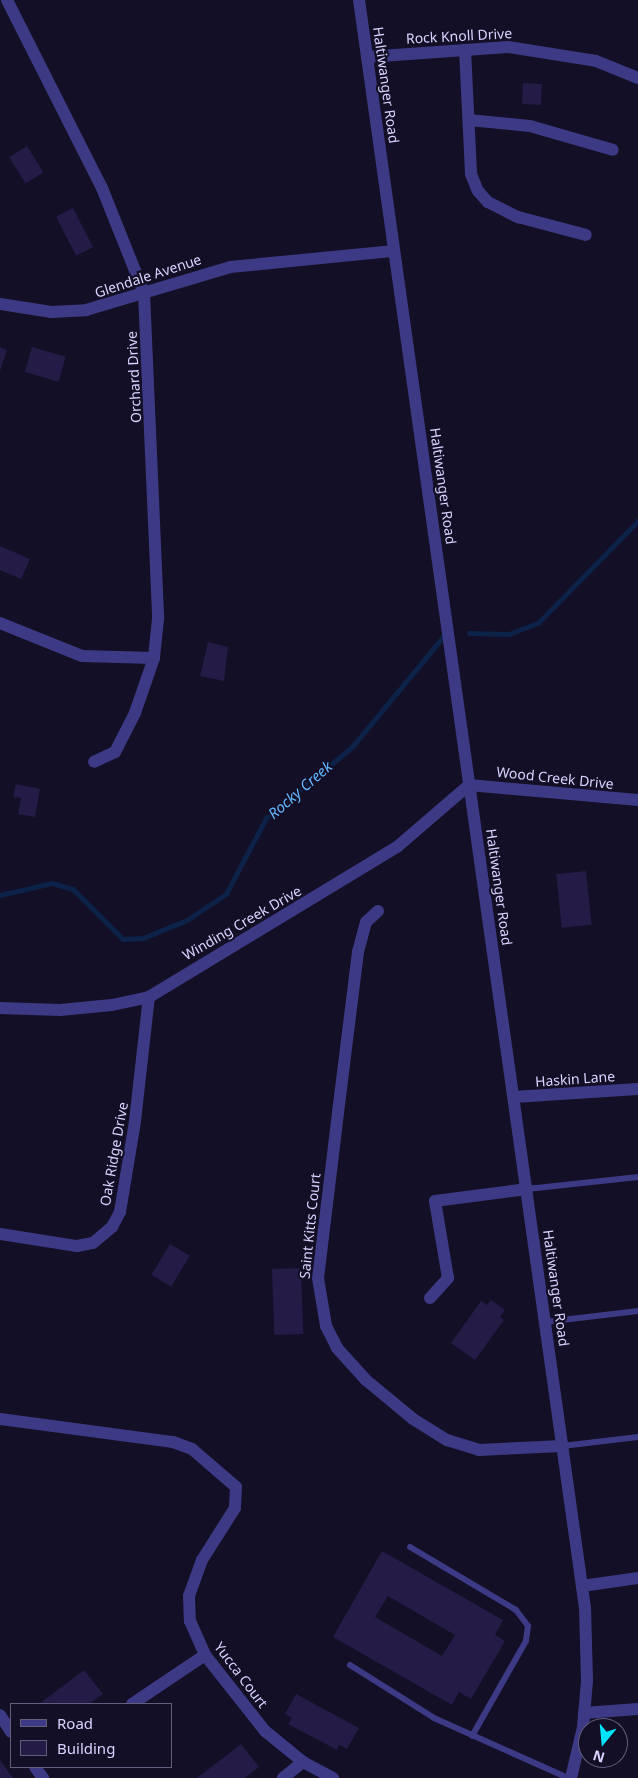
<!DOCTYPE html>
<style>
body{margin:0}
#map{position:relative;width:638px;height:1778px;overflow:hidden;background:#130f26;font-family:"Noto Sans",sans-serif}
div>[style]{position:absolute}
.stream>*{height:4.5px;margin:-2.25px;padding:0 2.25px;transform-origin:2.25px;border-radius:2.25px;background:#0c2248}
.building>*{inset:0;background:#241b47;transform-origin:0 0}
.service>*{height:6px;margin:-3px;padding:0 3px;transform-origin:3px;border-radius:3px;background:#3d3a85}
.minor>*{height:12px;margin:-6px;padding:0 6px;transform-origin:6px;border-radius:6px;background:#3d3a85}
.tertiary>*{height:12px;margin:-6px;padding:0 6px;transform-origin:6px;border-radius:6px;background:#3d3a85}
span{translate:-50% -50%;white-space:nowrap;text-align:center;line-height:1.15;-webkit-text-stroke:4.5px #130f26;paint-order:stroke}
.street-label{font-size:14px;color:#d9d4ff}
.water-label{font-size:15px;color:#62b6ff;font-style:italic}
.legend{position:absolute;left:10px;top:1703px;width:162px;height:65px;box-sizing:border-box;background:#130f26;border:1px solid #625e7d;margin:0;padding:6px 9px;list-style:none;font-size:15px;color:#d9d4ff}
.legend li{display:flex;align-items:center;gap:10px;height:25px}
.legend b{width:25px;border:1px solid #625e7d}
.north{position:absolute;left:578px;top:1718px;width:50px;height:50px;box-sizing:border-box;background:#130f26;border:1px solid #625e7d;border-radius:50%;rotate:197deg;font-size:14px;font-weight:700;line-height:20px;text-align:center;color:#d9d4ff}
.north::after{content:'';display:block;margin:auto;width:18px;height:22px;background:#00e5ff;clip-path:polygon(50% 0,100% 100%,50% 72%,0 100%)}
</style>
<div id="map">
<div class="stream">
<div style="left:469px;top:633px;width:40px;rotate:1.4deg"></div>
<div style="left:509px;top:634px;width:31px;rotate:-21deg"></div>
<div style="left:538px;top:623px;width:143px;rotate:-45.6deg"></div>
<div style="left:0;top:895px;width:53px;rotate:-13deg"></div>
<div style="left:52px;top:883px;width:22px;rotate:16deg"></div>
<div style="left:73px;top:889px;width:71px;rotate:45deg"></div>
<div style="left:123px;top:939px;width:20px;rotate:-3deg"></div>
<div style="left:143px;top:938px;width:48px;rotate:-22.2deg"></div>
<div style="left:187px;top:920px;width:47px;rotate:-33.7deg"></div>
<div style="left:226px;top:894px;width:86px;rotate:-62.2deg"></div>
<div style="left:266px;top:818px;width:112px;rotate:-39.5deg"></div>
<div style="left:352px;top:747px;width:143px;rotate:-50.4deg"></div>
</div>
<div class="building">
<div style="left:523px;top:83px;width:19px;height:21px;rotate:3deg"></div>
<div style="left:27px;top:146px;width:31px;height:21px;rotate:58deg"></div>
<div style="left:73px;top:208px;width:44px;height:19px;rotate:63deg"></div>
<div style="clip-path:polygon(0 347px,7px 350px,0 371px)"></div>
<div style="left:32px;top:347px;width:35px;height:26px;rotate:16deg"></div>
<div style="clip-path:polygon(0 546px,30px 559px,21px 579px,0 570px)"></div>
<div style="clip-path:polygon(208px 642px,228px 647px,224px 681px,200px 676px)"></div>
<div style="clip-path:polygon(16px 784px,40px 789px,35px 817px,18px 814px,21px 798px,13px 797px)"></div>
<div style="left:586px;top:871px;width:54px;height:30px;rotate:84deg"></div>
<div style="left:170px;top:1244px;width:23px;height:36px;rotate:31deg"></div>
<div style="left:301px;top:1268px;width:66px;height:29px;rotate:88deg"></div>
<div style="clip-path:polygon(491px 1300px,505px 1310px,500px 1317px,504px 1320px,475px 1360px,451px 1343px,481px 1301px,487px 1305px)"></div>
<div style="clip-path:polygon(evenodd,382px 1551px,503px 1620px,495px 1635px,505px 1641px,471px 1699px,459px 1692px,452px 1705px,333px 1637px,382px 1551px,388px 1596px,455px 1635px,442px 1656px,375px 1617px,388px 1596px)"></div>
<div style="clip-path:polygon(84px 1670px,103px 1694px,89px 1704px,39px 1704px)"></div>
<div style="clip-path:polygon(296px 1694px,359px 1728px,347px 1749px,339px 1745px,337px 1750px,288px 1724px,292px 1718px,285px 1714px)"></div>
<div style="clip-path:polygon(241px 1744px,259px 1767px,245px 1778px,197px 1778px)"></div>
<div style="clip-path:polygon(0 1760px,13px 1778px,0 1778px)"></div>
</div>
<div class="service">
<div style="left:527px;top:1189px;width:112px;rotate:-6.2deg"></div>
<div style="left:545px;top:1322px;width:94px;rotate:-6.7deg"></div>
<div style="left:562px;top:1446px;width:77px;rotate:-6.8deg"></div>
<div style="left:410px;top:1547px;width:123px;rotate:30.7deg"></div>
<div style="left:516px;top:1610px;width:20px;rotate:53deg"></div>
<div style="left:528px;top:1626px;width:15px;rotate:98deg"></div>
<div style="left:526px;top:1641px;width:109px;rotate:119.6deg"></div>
<div style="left:350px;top:1665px;width:99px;rotate:32.2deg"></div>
<div style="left:434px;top:1718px;width:147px;rotate:24.1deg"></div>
</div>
<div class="minor">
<div style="left:7px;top:0;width:211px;rotate:63.2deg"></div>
<div style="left:102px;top:188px;width:113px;rotate:68.2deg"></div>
<div style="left:144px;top:293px;width:326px;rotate:87.5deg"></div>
<div style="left:158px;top:619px;width:39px;rotate:96deg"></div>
<div style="left:154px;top:658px;width:58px;rotate:109.1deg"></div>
<div style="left:135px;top:713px;width:44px;rotate:117.1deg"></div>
<div style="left:115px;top:752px;width:23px;rotate:155deg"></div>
<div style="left:465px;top:50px;width:124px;rotate:87.2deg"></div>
<div style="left:471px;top:174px;width:18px;rotate:68deg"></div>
<div style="left:478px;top:191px;width:15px;rotate:48deg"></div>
<div style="left:488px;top:202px;width:34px;rotate:27deg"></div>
<div style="left:518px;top:217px;width:70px;rotate:14.8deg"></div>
<div style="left:367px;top:57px;width:141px;rotate:-4.1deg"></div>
<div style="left:508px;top:47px;width:89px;rotate:9deg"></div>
<div style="left:596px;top:61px;width:45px;rotate:22deg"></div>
<div style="left:469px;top:120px;width:61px;rotate:5.6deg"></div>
<div style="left:530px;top:126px;width:86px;rotate:16.1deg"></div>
<div style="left:0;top:304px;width:52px;rotate:8.9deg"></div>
<div style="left:51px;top:312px;width:35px;rotate:-3deg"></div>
<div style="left:86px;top:310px;width:150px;rotate:-16.6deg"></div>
<div style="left:230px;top:267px;width:165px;rotate:-5.6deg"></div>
<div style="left:0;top:623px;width:88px;rotate:21.9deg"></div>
<div style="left:82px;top:656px;width:72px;rotate:1.6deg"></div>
<div style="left:378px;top:911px;width:16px;rotate:137deg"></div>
<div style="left:366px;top:922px;width:31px;rotate:105deg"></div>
<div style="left:358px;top:952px;width:162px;rotate:97.1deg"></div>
<div style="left:338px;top:1113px;width:166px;rotate:96.9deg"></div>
<div style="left:318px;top:1278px;width:49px;rotate:80.5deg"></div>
<div style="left:326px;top:1326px;width:25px;rotate:63deg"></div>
<div style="left:337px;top:1348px;width:43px;rotate:47.8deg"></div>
<div style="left:366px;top:1380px;width:61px;rotate:39.7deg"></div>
<div style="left:413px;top:1419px;width:40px;rotate:32deg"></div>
<div style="left:447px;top:1440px;width:34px;rotate:17deg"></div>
<div style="left:479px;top:1450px;width:83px;rotate:-2.8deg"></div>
<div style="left:0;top:1008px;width:60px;rotate:1.9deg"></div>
<div style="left:60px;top:1010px;width:52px;rotate:-5.5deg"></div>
<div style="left:112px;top:1005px;width:38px;rotate:-12deg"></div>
<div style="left:149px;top:997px;width:290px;rotate:-31.2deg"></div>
<div style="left:397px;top:847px;width:95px;rotate:-40.7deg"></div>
<div style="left:469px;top:785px;width:170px;rotate:5.1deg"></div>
<div style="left:514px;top:1097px;width:124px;rotate:-3.7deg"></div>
<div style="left:0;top:1234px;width:78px;rotate:8.9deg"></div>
<div style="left:77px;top:1246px;width:16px;rotate:-11deg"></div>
<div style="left:93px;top:1243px;width:25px;rotate:-40deg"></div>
<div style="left:112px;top:1227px;width:17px;rotate:-62deg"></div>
<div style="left:120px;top:1212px;width:92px;rotate:-80.6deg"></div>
<div style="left:135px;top:1121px;width:125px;rotate:-83.6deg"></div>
<div style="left:430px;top:1298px;width:27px;rotate:-48deg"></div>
<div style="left:448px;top:1278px;width:78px;rotate:-99.6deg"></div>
<div style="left:435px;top:1201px;width:93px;rotate:-7.4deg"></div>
<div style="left:0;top:1419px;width:175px;rotate:7.6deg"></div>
<div style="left:173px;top:1442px;width:20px;rotate:20deg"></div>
<div style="left:192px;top:1449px;width:58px;rotate:40.8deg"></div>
<div style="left:236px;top:1487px;width:21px;rotate:93deg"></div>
<div style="left:235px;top:1508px;width:62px;rotate:122.4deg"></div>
<div style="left:202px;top:1560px;width:38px;rotate:110deg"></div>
<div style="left:189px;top:1596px;width:25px;rotate:88deg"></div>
<div style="left:190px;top:1621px;width:37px;rotate:66deg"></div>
<div style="left:205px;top:1655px;width:97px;rotate:51.7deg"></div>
<div style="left:265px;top:1731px;width:49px;rotate:39.2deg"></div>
<div style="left:303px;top:1762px;width:34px;rotate:28deg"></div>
<div style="left:582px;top:1586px;width:57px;rotate:-8.1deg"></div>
<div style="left:132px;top:1704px;width:88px;rotate:-33.9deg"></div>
<div style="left:584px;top:1713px;width:54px;rotate:-4.2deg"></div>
<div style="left:0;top:1715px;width:20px;rotate:57deg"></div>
<div style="left:35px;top:1767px;width:14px;rotate:54deg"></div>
<div style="left:283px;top:1778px;width:26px;rotate:-39deg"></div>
</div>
<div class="tertiary">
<div style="left:359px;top:0;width:1624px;rotate:82deg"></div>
<div style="left:585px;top:1608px;width:73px;rotate:88.4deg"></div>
<div style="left:587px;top:1681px;width:46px;rotate:95deg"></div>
<div style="left:583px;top:1727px;width:52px;rotate:103.2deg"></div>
</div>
<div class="street-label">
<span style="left:459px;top:36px;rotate:-3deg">Rock Knoll Drive</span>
<span style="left:386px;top:85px;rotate:82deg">Haltiwanger Road</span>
<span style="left:148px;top:276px;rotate:-18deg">Glendale Avenue</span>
<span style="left:134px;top:377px;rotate:-93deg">Orchard Drive</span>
<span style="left:443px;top:486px;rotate:82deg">Haltiwanger Road</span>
<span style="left:555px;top:778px;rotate:6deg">Wood Creek Drive</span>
<span style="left:499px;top:887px;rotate:82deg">Haltiwanger Road</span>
<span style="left:242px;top:923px;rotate:-30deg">Winding Creek Drive</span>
<span style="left:575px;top:1079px;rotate:-4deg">Haskin Lane</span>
<span style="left:114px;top:1154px;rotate:-80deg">Oak Ridge Drive</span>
<span style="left:310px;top:1226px;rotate:-84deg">Saint Kitts Court</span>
<span style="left:556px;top:1288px;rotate:82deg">Haltiwanger Road</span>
<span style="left:241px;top:1675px;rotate:53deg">Yucca Court</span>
</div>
<div class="water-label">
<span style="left:300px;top:790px;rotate:-41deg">Rocky Creek</span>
</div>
<ul class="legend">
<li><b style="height:6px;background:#3d3a85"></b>Road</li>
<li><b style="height:14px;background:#241b47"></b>Building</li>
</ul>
<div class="north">N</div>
</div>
